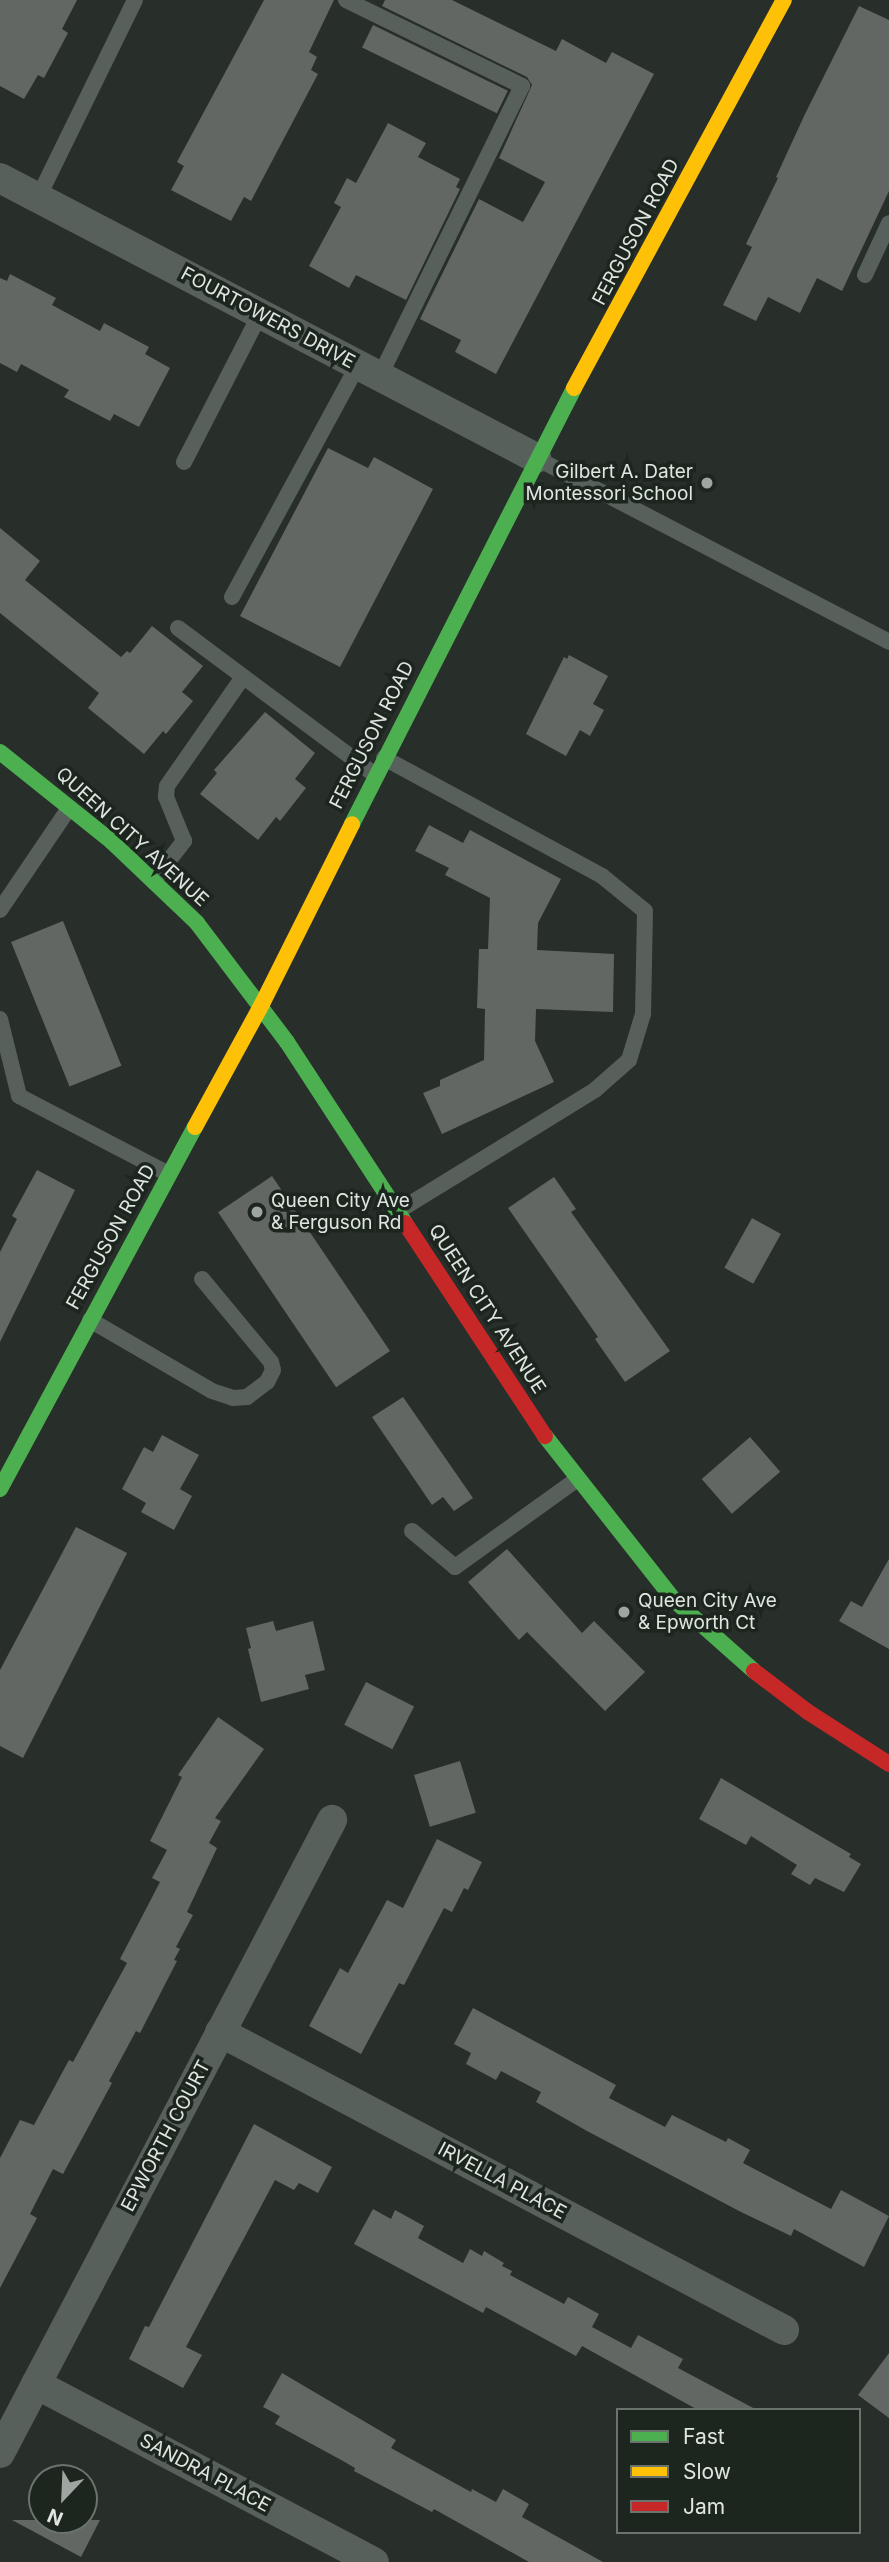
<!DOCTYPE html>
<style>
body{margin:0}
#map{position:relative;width:889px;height:2562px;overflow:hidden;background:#282e2a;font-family:Inter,sans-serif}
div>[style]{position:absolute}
.building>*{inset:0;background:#626763;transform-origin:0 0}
.lane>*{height:16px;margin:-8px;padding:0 8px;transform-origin:8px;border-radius:8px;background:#57605b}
.street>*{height:30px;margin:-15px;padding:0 15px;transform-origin:15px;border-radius:15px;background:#57605b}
.fast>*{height:16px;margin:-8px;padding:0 8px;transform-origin:8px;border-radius:8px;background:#4caf50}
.slow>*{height:16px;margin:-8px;padding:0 8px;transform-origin:8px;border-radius:8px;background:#ffc107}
.jam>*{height:16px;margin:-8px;padding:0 8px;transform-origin:8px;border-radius:8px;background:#c62828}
.dots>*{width:19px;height:19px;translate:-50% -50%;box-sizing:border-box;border:4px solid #1c261f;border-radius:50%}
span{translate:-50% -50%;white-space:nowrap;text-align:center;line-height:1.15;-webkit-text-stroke:7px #1c261f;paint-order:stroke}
.street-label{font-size:19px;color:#dfe6e1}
.poi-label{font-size:19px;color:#dfe6e1}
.right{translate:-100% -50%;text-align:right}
.left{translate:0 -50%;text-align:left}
.legend{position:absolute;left:616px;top:2408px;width:245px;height:126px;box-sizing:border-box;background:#1c261f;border:2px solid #6a736d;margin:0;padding:9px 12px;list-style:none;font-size:21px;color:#dfe6e1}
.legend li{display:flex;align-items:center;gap:14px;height:35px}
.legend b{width:35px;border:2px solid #6a736d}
.north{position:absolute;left:28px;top:2464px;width:70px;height:70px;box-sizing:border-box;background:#1c261f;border:2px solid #6a736d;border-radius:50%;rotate:203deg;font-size:19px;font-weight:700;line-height:28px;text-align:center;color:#dfe6e1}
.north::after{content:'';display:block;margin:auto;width:24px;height:32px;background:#9fa6a1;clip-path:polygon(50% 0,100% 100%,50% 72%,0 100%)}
</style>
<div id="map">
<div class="building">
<div style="clip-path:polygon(0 0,77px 0,62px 29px,68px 33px,44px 78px,38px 75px,24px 99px,0 86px)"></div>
<div style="clip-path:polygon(264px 0,334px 0,309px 52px,317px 57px,311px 70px,318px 74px,251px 201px,244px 197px,231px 221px,171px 190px,184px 166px,177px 162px)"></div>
<div style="clip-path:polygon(385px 0,452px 0,556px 51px,562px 39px,606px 63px,612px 52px,654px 74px,496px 374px,455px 352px,461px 340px,420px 319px,479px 199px,523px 222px,545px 182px,499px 158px,532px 85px,527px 77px,382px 6px)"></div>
<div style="clip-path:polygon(859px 6px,889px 20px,889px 191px,842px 291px,817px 278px,800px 313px,768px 297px,756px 321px,723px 305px,752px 247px,746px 244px,778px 178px,776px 177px,805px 114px)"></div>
<div style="left:373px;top:25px;width:150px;height:25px;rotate:26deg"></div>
<div style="clip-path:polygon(388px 123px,426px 143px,418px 157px,460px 179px,456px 187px,460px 189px,406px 300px,356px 275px,349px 288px,309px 266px,341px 207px,334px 203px,347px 178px,356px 183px)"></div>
<div style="clip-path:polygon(10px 274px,56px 298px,52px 305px,100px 331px,104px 323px,149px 347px,145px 354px,170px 368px,139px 427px,114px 414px,110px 421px,64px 397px,69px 390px,21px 364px,17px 372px,0 363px,0 278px,7px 281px)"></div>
<div style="clip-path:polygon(328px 448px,368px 468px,374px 457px,433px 489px,340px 667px,240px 616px)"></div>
<div style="clip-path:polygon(0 528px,40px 561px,25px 580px,121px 657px,127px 651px,130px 653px,152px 626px,203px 666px,182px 692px,193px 701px,166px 734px,163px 731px,144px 754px,88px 708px,99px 693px,0 613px)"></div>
<div style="clip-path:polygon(569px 655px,608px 676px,593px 704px,604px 710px,590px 736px,580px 730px,566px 756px,526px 734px,564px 657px,567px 659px)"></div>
<div style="clip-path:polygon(265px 712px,315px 753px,295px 779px,306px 788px,280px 821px,276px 817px,258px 840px,200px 794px,217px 773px,214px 770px)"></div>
<div style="clip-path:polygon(429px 825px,463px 843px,470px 830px,561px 879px,538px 923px,537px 950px,614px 954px,613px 1012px,536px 1009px,535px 1041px,554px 1082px,442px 1134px,423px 1093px,440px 1086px,440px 1080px,484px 1060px,485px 1009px,477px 1008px,479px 949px,488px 949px,490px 898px,445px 875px,449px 868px,415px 851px)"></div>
<div style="left:63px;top:921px;width:156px;height:56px;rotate:68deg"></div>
<div style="clip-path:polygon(37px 1170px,75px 1190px,0 1342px,0 1252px,17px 1219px,12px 1216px)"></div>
<div style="left:272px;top:1176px;width:211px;height:65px;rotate:56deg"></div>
<div style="clip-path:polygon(554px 1177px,576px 1209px,571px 1212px,670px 1351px,625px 1382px,595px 1339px,598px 1337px,508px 1208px)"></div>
<div style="left:752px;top:1218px;width:33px;height:57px;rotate:29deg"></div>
<div style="clip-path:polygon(403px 1397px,473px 1498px,454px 1511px,443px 1497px,432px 1505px,372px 1417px)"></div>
<div style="clip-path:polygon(162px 1435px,199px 1455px,180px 1489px,192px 1496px,174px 1530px,141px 1512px,146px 1503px,122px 1489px,144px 1447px,153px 1452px)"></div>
<div style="left:750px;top:1437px;width:46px;height:64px;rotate:49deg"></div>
<div style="clip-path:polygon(76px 1527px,127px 1553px,23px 1758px,0 1746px,0 1670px)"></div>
<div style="clip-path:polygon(507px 1549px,582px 1633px,594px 1621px,645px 1672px,605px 1711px,527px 1632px,519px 1640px,468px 1582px)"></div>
<div style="clip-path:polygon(889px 1559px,889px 1649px,839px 1621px,851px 1601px,862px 1607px)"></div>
<div style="clip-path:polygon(273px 1621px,276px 1631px,313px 1621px,325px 1670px,305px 1675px,309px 1689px,261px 1702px,248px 1649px,251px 1648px,246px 1628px)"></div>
<div style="left:366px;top:1682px;width:54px;height:48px;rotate:27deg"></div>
<div style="clip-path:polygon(218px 1717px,264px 1749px,215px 1818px,221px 1821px,209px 1843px,217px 1848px,187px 1912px,193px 1915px,176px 1947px,180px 1949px,174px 1960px,177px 1961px,140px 2033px,136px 2031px,109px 2081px,112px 2083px,63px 2174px,53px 2169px,30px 2214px,37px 2218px,0 2288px,0 2158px,20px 2120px,34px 2125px,69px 2060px,73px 2062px,127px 1963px,120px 1959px,160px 1882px,152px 1878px,167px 1850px,150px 1841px,182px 1777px,178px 1775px)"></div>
<div style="left:460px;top:1761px;width:54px;height:48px;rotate:73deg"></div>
<div style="clip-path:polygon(721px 1778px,851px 1854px,849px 1857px,861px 1864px,844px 1892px,815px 1878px,810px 1885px,791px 1874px,797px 1865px,751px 1836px,746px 1845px,699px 1819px)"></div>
<div style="clip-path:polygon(437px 1839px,482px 1862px,468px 1890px,464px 1888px,452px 1912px,444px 1908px,404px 1985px,399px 1983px,361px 2054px,309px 2026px,340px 1968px,348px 1973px,387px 1900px,403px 1908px)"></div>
<div style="clip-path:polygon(473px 2008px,616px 2085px,609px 2098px,665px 2127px,672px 2115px,726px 2142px,728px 2138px,750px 2150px,743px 2163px,831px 2209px,841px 2190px,889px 2216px,864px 2267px,794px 2229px,791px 2236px,741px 2212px,587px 2131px,536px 2102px,541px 2092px,501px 2071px,496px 2080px,466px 2064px,471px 2053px,454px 2044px)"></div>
<div style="clip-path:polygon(254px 2124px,332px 2167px,318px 2193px,299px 2183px,294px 2190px,275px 2180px,186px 2347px,202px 2355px,183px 2388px,129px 2359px,145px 2326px,149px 2327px)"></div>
<div style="clip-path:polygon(373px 2209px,391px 2219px,395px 2210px,424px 2226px,418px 2238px,463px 2263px,470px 2249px,482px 2256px,484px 2251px,504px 2263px,502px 2266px,512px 2271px,510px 2275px,564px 2304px,568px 2297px,599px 2314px,592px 2327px,631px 2348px,638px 2335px,683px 2359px,678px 2368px,757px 2410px,698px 2410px,582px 2346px,576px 2356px,486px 2307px,483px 2313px,354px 2244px)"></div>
<div style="clip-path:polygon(889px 2353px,889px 2418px,858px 2395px)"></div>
<div style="clip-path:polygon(282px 2373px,396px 2440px,391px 2448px,471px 2492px,472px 2489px,496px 2502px,503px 2489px,529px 2504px,522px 2517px,603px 2562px,529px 2562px,434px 2509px,432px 2512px,354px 2471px,355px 2468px,343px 2461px,275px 2424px,280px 2416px,263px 2407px)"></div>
<div style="clip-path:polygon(12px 2520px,100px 2520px,81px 2557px)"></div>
</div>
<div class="lane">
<div style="left:346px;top:0;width:196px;rotate:26deg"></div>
<div style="left:522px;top:86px;width:323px;rotate:116.1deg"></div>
<div style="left:38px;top:198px;width:220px;rotate:-63.9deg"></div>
<div style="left:865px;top:275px;width:57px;rotate:-65.2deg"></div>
<div style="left:536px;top:458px;width:398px;rotate:27.5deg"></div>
<div style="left:184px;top:462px;width:166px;rotate:-62.8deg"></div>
<div style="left:232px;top:597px;width:264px;rotate:-61.5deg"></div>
<div style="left:178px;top:628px;width:246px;rotate:36.7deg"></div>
<div style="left:384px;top:758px;width:248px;rotate:28.4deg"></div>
<div style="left:602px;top:876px;width:55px;rotate:39.1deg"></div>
<div style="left:645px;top:911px;width:103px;rotate:91.1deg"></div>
<div style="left:643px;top:1014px;width:48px;rotate:106.9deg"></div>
<div style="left:629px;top:1060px;width:45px;rotate:138.6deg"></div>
<div style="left:595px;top:1090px;width:231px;rotate:148.4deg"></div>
<div style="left:153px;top:881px;width:51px;rotate:-52.2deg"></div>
<div style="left:184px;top:841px;width:48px;rotate:-112.2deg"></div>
<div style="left:166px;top:797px;width:11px;rotate:-85deg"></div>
<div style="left:167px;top:786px;width:133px;rotate:-55.1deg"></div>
<div style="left:0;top:910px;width:123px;rotate:-55.9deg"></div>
<div style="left:0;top:1019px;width:79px;rotate:76.1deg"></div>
<div style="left:19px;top:1096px;width:169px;rotate:27.5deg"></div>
<div style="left:90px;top:1320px;width:141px;rotate:30.2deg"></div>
<div style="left:212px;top:1391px;width:22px;rotate:18deg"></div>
<div style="left:233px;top:1398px;width:14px;rotate:-4deg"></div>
<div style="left:247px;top:1397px;width:25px;rotate:-37deg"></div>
<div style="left:267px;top:1382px;width:13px;rotate:-63deg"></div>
<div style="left:273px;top:1370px;width:8px;rotate:-104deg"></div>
<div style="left:271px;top:1362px;width:108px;rotate:-129.7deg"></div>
<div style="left:412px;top:1531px;width:56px;rotate:39.9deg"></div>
<div style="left:455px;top:1567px;width:149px;rotate:-35.7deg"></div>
</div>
<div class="street">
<div style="left:0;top:178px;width:605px;rotate:27.58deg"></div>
<div style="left:220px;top:2032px;width:638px;rotate:27.85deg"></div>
<div style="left:36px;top:2384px;width:382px;rotate:27.8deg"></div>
<div style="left:0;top:2453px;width:715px;rotate:-62.32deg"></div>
</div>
<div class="fast">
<div style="left:0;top:752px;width:142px;rotate:38.7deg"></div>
<div style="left:111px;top:841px;width:119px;rotate:43.6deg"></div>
<div style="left:197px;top:923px;width:149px;rotate:52.9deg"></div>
<div style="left:287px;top:1042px;width:216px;rotate:56.9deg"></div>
<div style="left:352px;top:824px;width:489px;rotate:-63deg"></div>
<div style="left:545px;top:1436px;width:209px;rotate:51.8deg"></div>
<div style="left:674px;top:1600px;width:107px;rotate:41.6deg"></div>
<div style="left:0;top:1489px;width:411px;rotate:-61.7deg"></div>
</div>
<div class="slow">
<div style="left:574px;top:388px;width:441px;rotate:-61.6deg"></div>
<div style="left:195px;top:1127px;width:140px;rotate:-61.4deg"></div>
<div style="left:262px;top:1004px;width:201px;rotate:-63.4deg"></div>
</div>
<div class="jam">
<div style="left:405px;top:1223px;width:255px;rotate:56.7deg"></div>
<div style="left:754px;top:1671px;width:68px;rotate:37.2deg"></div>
<div style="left:808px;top:1712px;width:96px;rotate:32.7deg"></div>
</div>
<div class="dots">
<div style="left:707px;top:483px;background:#9fa6a1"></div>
<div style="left:257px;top:1212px;background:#9fa6a1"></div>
<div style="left:624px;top:1612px;background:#9fa6a1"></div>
</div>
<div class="street-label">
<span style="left:636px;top:232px;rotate:-62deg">FERGUSON ROAD</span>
<span style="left:268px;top:318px;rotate:28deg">FOURTOWERS DRIVE</span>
<span style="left:372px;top:735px;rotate:-63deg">FERGUSON ROAD</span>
<span style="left:132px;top:837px;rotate:42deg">QUEEN CITY AVENUE</span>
<span style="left:111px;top:1237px;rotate:-61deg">FERGUSON ROAD</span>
<span style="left:487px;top:1309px;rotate:57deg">QUEEN CITY AVENUE</span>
<span style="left:166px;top:2136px;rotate:-62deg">EPWORTH COURT</span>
<span style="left:502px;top:2181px;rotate:28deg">IRVELLA PLACE</span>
<span style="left:205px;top:2473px;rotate:28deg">SANDRA PLACE</span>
</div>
<div class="poi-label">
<span class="right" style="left:693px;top:483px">Gilbert A. Dater<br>Montessori School</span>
<span class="left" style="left:271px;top:1212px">Queen City Ave<br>&amp; Ferguson Rd</span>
<span class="left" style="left:638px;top:1612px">Queen City Ave<br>&amp; Epworth Ct</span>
</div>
<ul class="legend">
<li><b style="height:9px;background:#4caf50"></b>Fast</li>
<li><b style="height:9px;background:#ffc107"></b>Slow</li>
<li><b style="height:9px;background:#c62828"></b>Jam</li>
</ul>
<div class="north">N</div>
</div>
